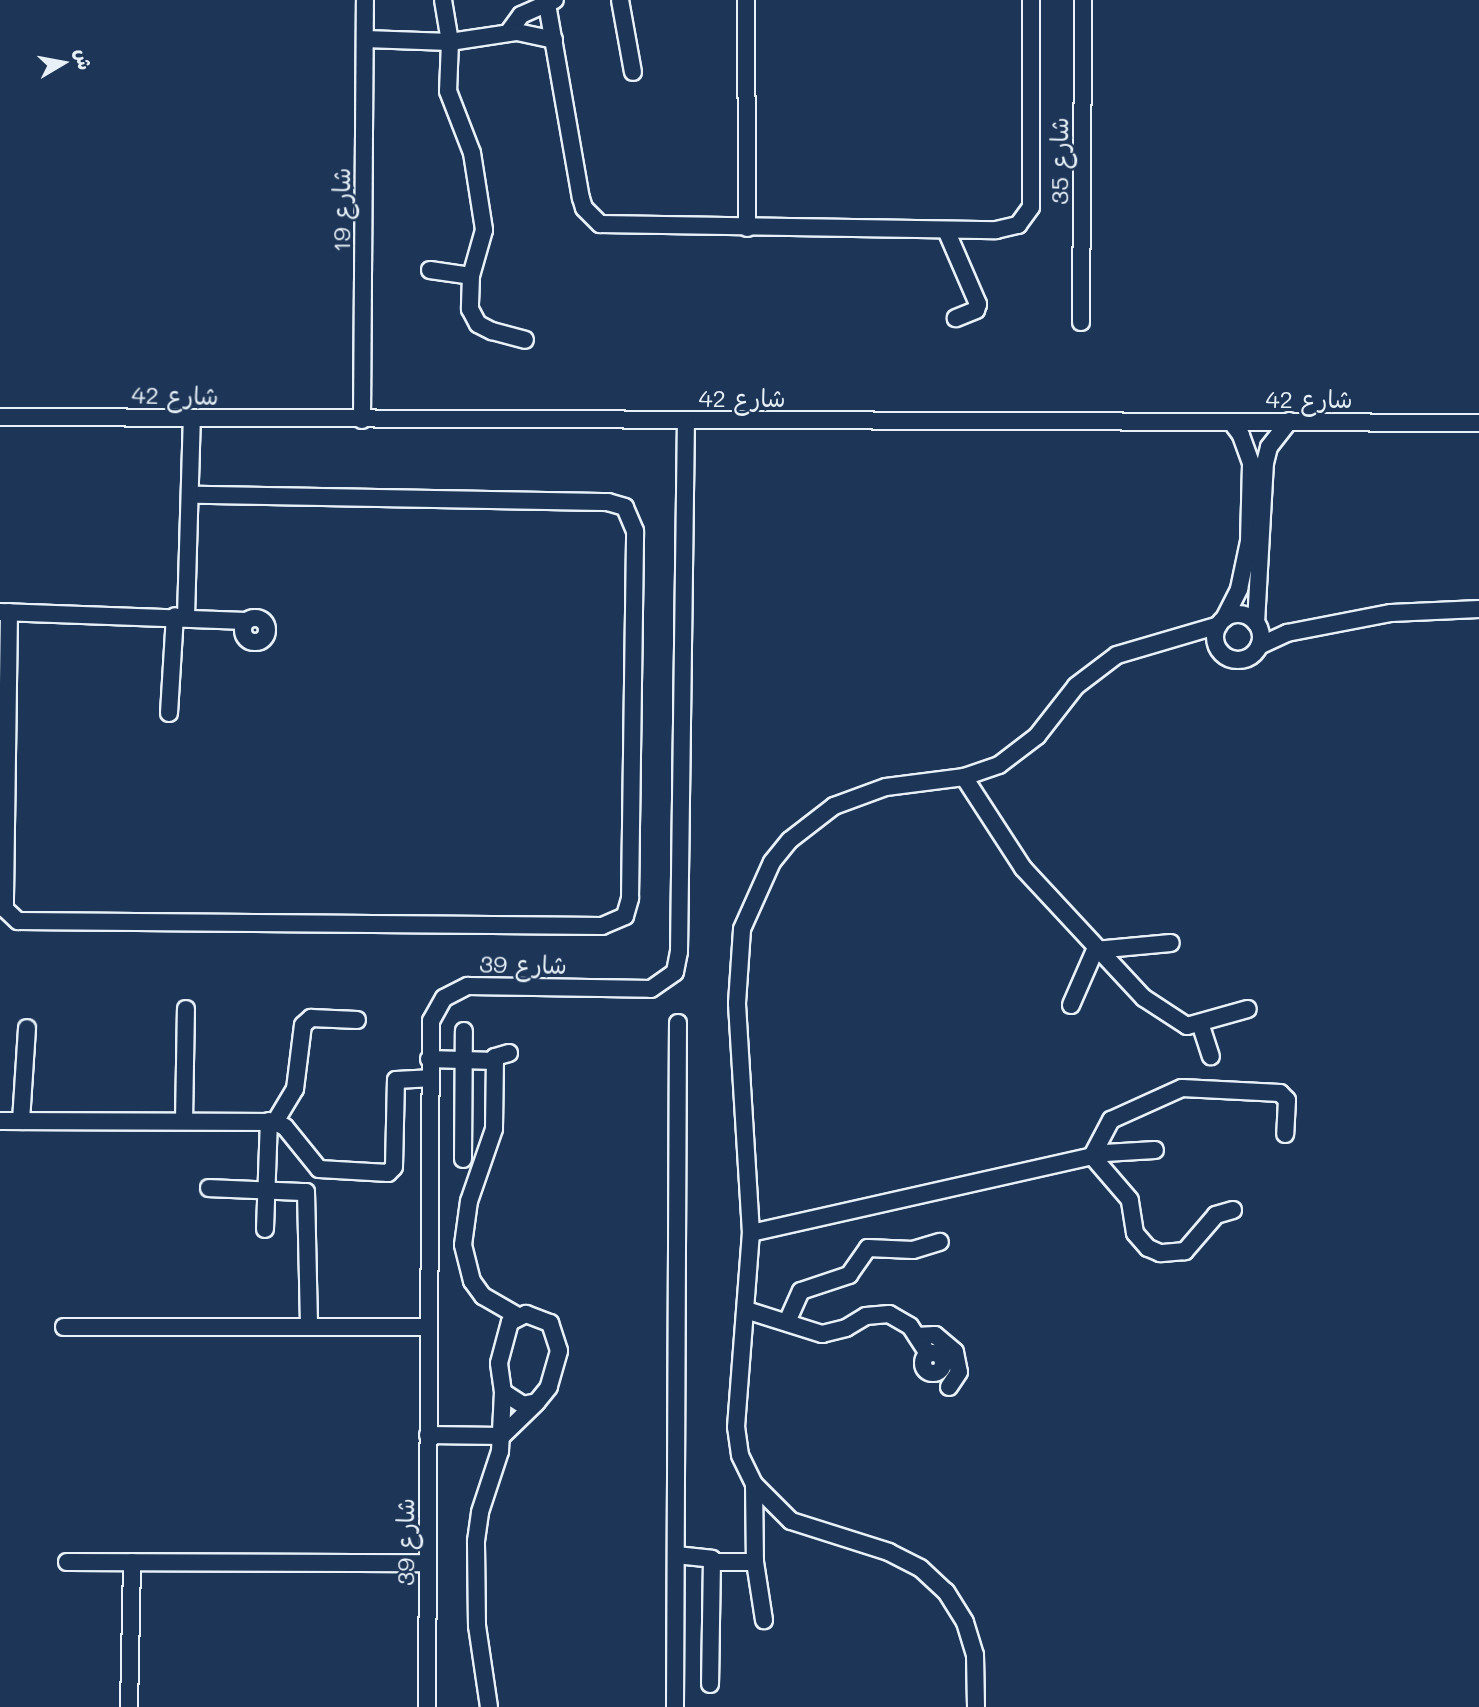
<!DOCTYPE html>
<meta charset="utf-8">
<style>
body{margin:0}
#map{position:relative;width:1479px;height:1707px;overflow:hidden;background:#1d3557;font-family:Mali,"Playpen Sans Arabic",sans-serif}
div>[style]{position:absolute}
.roads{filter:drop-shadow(2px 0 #e8f1f8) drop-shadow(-2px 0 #e8f1f8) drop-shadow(0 2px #e8f1f8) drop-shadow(0 -2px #e8f1f8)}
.minor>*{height:16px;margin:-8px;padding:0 8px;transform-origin:8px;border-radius:8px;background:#1d3557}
.minor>.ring{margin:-8px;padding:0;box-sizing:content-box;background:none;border:16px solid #1d3557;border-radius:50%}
span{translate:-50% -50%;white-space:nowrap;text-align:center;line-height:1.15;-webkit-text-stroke:5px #1d3557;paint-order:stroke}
.street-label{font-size:24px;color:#e8f1f8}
.north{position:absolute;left:28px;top:28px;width:70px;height:70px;-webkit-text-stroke:5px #1d3557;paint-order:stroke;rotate:80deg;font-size:19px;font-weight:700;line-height:28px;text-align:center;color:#e8f1f8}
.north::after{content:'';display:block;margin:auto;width:24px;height:32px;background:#e8f1f8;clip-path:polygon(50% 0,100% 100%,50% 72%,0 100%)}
</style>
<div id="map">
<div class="roads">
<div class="minor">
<div style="left:443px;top:0;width:43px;rotate:80.5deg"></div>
<div style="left:450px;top:42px;width:49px;rotate:92.3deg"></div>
<div style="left:448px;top:91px;width:66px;rotate:68.8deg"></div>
<div style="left:472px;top:153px;width:78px;rotate:81.1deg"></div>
<div style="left:484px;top:230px;width:48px;rotate:105.8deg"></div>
<div style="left:471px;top:276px;width:33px;rotate:92deg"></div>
<div style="left:470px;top:309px;width:17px;rotate:62deg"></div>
<div style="left:478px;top:324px;width:16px;rotate:27deg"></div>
<div style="left:492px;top:331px;width:34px;rotate:15deg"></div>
<div style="left:620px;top:0;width:73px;rotate:79.8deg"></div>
<div style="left:746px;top:0;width:228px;rotate:89.7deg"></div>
<div style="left:547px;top:4px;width:197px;rotate:80.1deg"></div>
<div style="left:581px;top:198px;width:10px;rotate:73deg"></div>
<div style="left:584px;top:208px;width:23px;rotate:45deg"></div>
<div style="left:600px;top:224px;width:396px;rotate:0.9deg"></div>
<div style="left:996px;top:230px;width:23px;rotate:-13deg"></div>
<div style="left:1018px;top:225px;width:22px;rotate:-54deg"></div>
<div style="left:1031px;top:207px;width:207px;rotate:-90deg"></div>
<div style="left:508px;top:33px;width:22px;rotate:-54deg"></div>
<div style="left:521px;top:15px;width:37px;rotate:-24deg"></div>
<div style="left:365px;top:39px;width:85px;rotate:2deg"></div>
<div style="left:450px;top:42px;width:68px;rotate:-8.5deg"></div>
<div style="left:517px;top:32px;width:38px;rotate:12deg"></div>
<div style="left:946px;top:230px;width:81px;rotate:66.6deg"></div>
<div style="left:978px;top:304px;width:6px;rotate:108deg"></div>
<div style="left:976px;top:310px;width:22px;rotate:158deg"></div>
<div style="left:430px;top:270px;width:41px;rotate:8.3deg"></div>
<div style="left:1081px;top:322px;width:322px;rotate:-89.6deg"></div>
<div style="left:0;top:417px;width:1479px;rotate:0.23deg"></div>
<div style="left:362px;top:420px;width:420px;rotate:-89.6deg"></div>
<div style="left:0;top:612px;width:246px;rotate:2.1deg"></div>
<div style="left:9px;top:612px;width:288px;rotate:90.8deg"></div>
<div style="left:5px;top:900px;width:9px;rotate:90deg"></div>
<div style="left:5px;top:909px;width:18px;rotate:43deg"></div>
<div style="left:18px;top:921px;width:584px;rotate:0.49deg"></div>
<div style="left:602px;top:926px;width:25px;rotate:-23deg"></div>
<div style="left:625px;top:916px;width:19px;rotate:-74deg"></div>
<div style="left:630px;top:898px;width:367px;rotate:-89.2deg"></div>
<div style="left:635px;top:531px;width:26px;rotate:-113deg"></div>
<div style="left:625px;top:507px;width:18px;rotate:-164deg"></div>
<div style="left:608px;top:502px;width:418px;rotate:-179deg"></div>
<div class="ring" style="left:1215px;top:614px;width:30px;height:30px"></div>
<div style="left:186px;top:616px;width:198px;rotate:-88.3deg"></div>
<div class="ring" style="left:243px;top:618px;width:8px;height:8px"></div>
<div style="left:1224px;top:619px;width:34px;rotate:-63deg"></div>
<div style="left:1239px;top:589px;width:49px;rotate:-78.2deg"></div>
<div style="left:1249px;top:541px;width:78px;rotate:-88.5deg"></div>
<div style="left:1251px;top:463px;width:30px;rotate:-110deg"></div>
<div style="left:1241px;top:435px;width:15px;rotate:-127deg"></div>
<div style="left:1256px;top:623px;width:160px;rotate:-86.8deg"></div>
<div style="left:1265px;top:463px;width:16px;rotate:-76deg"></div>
<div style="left:1269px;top:447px;width:33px;rotate:-52deg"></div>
<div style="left:1259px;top:646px;width:31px;rotate:-25deg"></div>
<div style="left:1287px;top:633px;width:106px;rotate:-10.9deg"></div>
<div style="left:1391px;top:613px;width:88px;rotate:-2.6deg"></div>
<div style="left:169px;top:713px;width:97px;rotate:-86.5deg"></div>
<div style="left:964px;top:777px;width:108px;rotate:57deg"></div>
<div style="left:1023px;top:868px;width:178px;rotate:47.1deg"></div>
<div style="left:1144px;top:998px;width:51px;rotate:33.1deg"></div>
<div style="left:1187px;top:1026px;width:63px;rotate:-15.6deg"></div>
<div style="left:1071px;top:1005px;width:60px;rotate:-66.4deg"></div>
<div style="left:1095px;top:950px;width:76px;rotate:-5.3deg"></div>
<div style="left:1200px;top:1023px;width:35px;rotate:72deg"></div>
<div style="left:509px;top:1053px;width:15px;rotate:164deg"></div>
<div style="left:495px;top:1057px;width:72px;rotate:90.8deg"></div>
<div style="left:494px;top:1129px;width:76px;rotate:109.1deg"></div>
<div style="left:469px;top:1201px;width:44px;rotate:97.8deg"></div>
<div style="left:463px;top:1245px;width:37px;rotate:76deg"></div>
<div style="left:472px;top:1281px;width:19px;rotate:54deg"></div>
<div style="left:483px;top:1296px;width:39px;rotate:30deg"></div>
<div style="left:429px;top:1059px;width:66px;rotate:1.7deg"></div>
<div style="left:0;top:1121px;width:275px;rotate:0.2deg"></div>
<div style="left:275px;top:1122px;width:11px;rotate:27deg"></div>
<div style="left:285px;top:1127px;width:54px;rotate:51deg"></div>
<div style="left:319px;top:1169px;width:69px;rotate:3.3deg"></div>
<div style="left:388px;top:1173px;width:8px;rotate:-45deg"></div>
<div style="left:394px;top:1167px;width:87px;rotate:-88.7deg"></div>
<div style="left:396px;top:1080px;width:33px;rotate:-3deg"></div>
<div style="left:21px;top:1121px;width:93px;rotate:-86.3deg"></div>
<div style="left:184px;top:1121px;width:112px;rotate:-89deg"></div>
<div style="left:275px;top:1122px;width:39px;rotate:-59deg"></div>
<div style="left:295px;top:1089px;width:64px;rotate:-82.9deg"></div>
<div style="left:303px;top:1025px;width:11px;rotate:-41deg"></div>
<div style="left:311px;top:1018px;width:46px;rotate:2.5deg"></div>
<div style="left:463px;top:1159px;width:128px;rotate:-89.6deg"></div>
<div style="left:209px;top:1188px;width:97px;rotate:2.4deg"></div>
<div style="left:306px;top:1192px;width:135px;rotate:88.7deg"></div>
<div style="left:1233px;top:1210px;width:18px;rotate:164deg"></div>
<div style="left:1216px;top:1215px;width:48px;rotate:130.7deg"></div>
<div style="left:1185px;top:1251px;width:25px;rotate:175deg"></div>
<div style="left:1160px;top:1253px;width:13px;rotate:-157deg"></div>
<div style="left:1148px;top:1248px;width:20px;rotate:-131deg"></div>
<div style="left:1135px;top:1233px;width:33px;rotate:-99deg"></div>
<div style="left:1130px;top:1200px;width:58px;rotate:-130.8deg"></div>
<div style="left:1092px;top:1156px;width:41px;rotate:-62.2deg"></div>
<div style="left:1111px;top:1120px;width:78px;rotate:-24.3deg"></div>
<div style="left:1182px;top:1088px;width:98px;rotate:2.9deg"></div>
<div style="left:1280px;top:1093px;width:10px;rotate:45deg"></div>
<div style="left:1287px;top:1100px;width:34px;rotate:93deg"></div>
<div style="left:265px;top:1229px;width:108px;rotate:-87.9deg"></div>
<div style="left:751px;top:1233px;width:363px;rotate:-12.7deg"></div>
<div style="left:1105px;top:1153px;width:50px;rotate:-3.4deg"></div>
<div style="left:746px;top:1310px;width:80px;rotate:17.5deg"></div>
<div style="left:822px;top:1334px;width:25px;rotate:-14deg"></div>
<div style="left:846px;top:1328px;width:23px;rotate:-31deg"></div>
<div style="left:866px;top:1316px;width:23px;rotate:-5deg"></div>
<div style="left:889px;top:1314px;width:24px;rotate:30deg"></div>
<div style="left:910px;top:1326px;width:33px;rotate:57deg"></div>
<div style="left:526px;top:1314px;width:26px;rotate:21deg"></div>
<div style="left:550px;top:1323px;width:29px;rotate:72deg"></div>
<div style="left:559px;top:1351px;width:37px;rotate:106deg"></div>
<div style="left:549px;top:1387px;width:19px;rotate:129deg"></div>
<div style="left:537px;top:1402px;width:14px;rotate:168deg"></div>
<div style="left:523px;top:1405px;width:24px;rotate:-147deg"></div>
<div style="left:503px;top:1392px;width:29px;rotate:-98deg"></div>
<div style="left:499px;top:1363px;width:42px;rotate:-75deg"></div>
<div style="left:510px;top:1322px;width:18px;rotate:-27deg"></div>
<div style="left:787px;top:1322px;width:34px;rotate:-66deg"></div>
<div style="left:801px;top:1291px;width:51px;rotate:-18.4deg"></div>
<div style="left:849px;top:1275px;width:33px;rotate:-55deg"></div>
<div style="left:868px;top:1248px;width:45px;rotate:2.5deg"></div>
<div style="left:913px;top:1250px;width:28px;rotate:-17deg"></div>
<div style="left:64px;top:1327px;width:365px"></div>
<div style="left:917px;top:1336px;width:18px;rotate:-3deg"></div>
<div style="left:935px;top:1335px;width:26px;rotate:40deg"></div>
<div style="left:955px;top:1352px;width:20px;rotate:79deg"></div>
<div style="left:959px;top:1372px;width:18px;rotate:124deg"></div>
<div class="ring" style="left:923px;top:1353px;width:4px;height:4px"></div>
<div style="left:428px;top:1435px;width:74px;rotate:0.8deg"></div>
<div style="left:502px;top:1436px;width:46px;rotate:-44.1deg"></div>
<div style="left:754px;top:1484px;width:78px;rotate:89.3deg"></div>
<div style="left:755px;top:1562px;width:59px;rotate:81.2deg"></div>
<div style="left:676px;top:1555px;width:36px;rotate:6deg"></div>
<div style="left:712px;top:1559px;width:125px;rotate:90.9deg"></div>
<div style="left:67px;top:1562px;width:361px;rotate:0.2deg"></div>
<div style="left:713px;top:1562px;width:42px"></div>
<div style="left:129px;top:1707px;width:145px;rotate:-88.8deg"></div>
<div style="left:427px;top:1707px;width:686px;rotate:-89.67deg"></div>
<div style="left:431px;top:1021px;width:26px;rotate:-61deg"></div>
<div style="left:444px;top:998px;width:27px;rotate:-27deg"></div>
<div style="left:468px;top:986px;width:183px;rotate:0.9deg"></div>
<div style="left:651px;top:989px;width:29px;rotate:-35deg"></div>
<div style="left:675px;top:972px;width:20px;rotate:-79deg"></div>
<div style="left:679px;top:952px;width:532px;rotate:-89.25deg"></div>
<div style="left:489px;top:1707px;width:82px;rotate:-98.4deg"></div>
<div style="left:477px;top:1626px;width:85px;rotate:-90.7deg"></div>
<div style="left:476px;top:1541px;width:29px;rotate:-82deg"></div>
<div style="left:480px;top:1512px;width:64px;rotate:-71.8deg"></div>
<div style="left:500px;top:1451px;width:59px;rotate:-87.1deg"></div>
<div style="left:675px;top:1707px;width:684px;rotate:-89.75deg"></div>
<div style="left:976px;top:1707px;width:52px;rotate:-91.1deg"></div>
<div style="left:975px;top:1655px;width:34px;rotate:-107deg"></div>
<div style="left:965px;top:1622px;width:36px;rotate:-122deg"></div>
<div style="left:946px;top:1592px;width:35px;rotate:-137deg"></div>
<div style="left:920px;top:1568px;width:35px;rotate:-153deg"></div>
<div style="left:889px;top:1552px;width:103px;rotate:-162.4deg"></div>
<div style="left:791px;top:1521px;width:52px;rotate:-135deg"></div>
<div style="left:754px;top:1484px;width:32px;rotate:-116deg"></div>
<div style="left:740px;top:1455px;width:28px;rotate:-98deg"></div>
<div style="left:736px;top:1427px;width:195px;rotate:-85.6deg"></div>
<div style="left:751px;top:1233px;width:230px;rotate:-93.5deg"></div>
<div style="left:737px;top:1003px;width:74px;rotate:-86.1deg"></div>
<div style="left:742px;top:929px;width:73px;rotate:-65.9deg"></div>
<div style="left:772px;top:862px;width:28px;rotate:-51deg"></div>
<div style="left:790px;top:840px;width:56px;rotate:-37.7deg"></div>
<div style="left:834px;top:806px;width:55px;rotate:-20.1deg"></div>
<div style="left:886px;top:787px;width:79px;rotate:-7.3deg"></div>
<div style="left:964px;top:777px;width:37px;rotate:-19deg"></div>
<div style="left:999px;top:765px;width:48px;rotate:-37.3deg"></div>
<div style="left:1037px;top:736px;width:63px;rotate:-52deg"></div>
<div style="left:1076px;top:686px;width:51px;rotate:-37.1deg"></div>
<div style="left:1117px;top:655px;width:106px;rotate:-16.4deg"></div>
</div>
</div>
<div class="street-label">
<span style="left:1059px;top:161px;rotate:-90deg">شارع 35</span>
<span style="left:341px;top:210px;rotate:-90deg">شارع 19</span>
<span style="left:175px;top:395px;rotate:1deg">شارع 42</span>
<span style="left:742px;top:398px">شارع 42</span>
<span style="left:1309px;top:399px">شارع 42</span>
<span style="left:523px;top:964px;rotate:1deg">شارع 39</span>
<span style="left:405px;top:1542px;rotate:-90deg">شارع 39</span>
</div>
<div class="north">ش</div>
</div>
